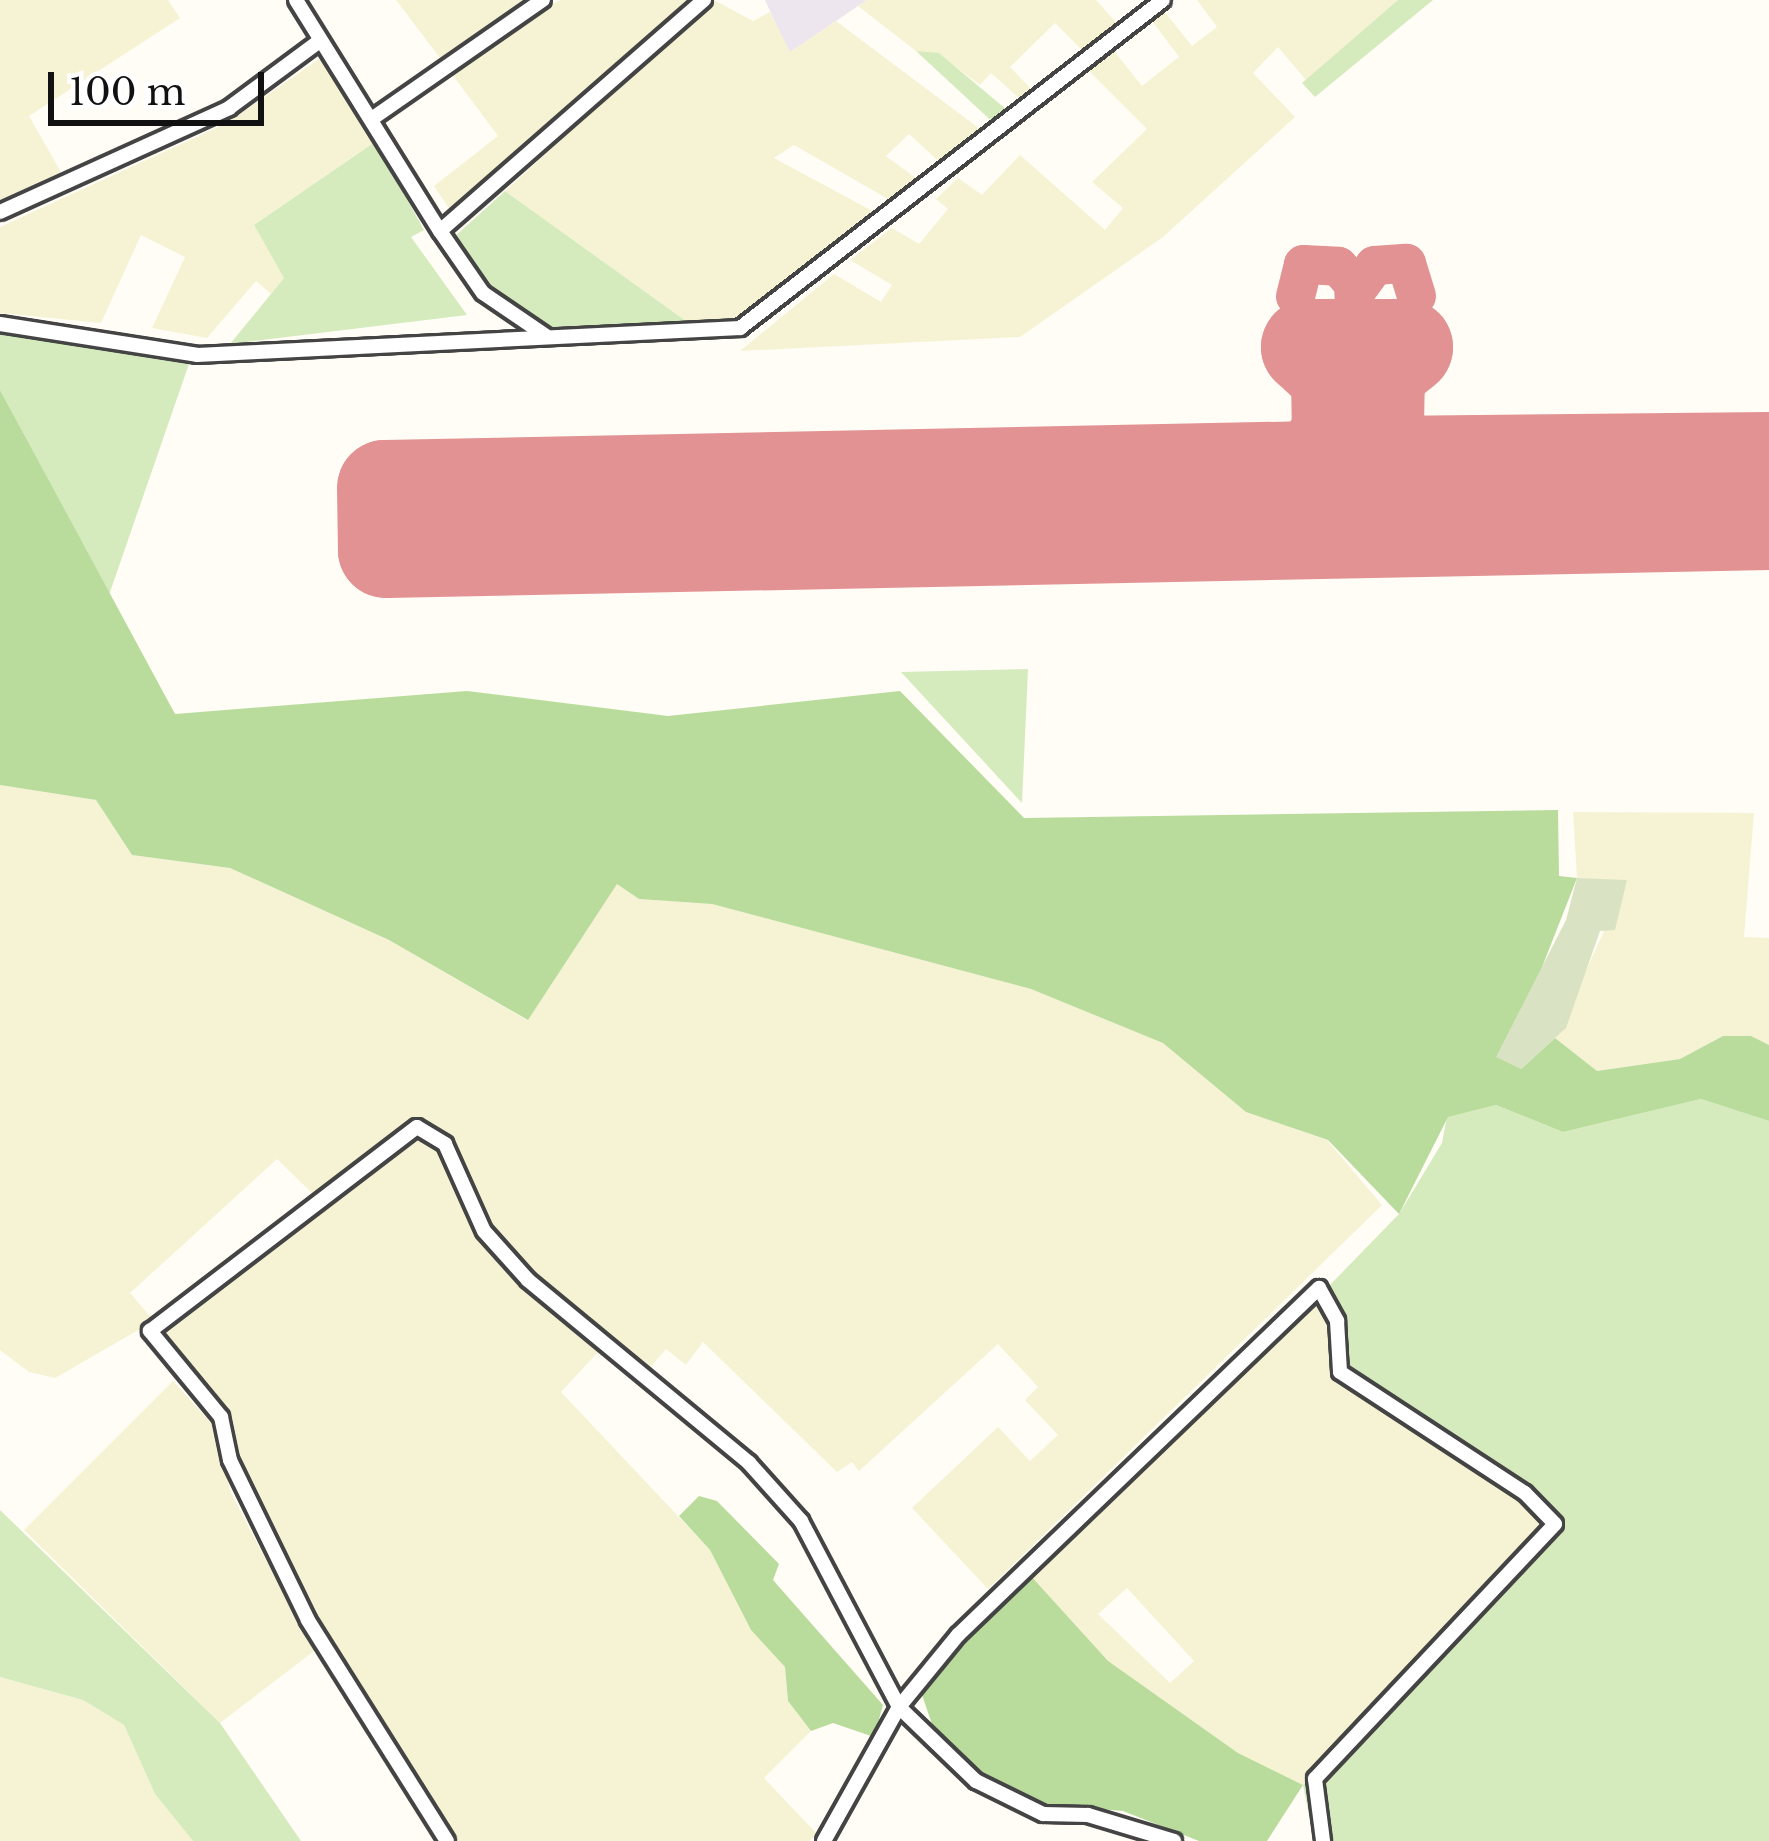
<!DOCTYPE html>
<style>
body{margin:0}
#map{position:relative;width:1769px;height:1841px;overflow:hidden;background:#fffdf5;font-family:"Libre Baskerville",serif}
div>[style]{position:absolute}
.industrial>*{inset:0;background:#eee6ef}
.farmland>*{inset:0;background:#f6f3d4}
.green>*{inset:0;background:#d5ebbd}
.forest>*{inset:0;background:#b9dc9c}
.cemetery>*{inset:0;background:#d9e3c4}
.taxiway>*{height:39px;margin:-19.5px;padding:0 19.5px;transform-origin:19.5px;border-radius:19.5px;background:#e29292}
.runway>*{height:96px;margin:-48px;padding:0 48px;transform-origin:48px;border-radius:48px;background:#e29292}
.roads{filter:drop-shadow(3px 0 #444) drop-shadow(-3px 0 #444) drop-shadow(0 3px #444) drop-shadow(0 -3px #444)}
.minor>*{height:14px;margin:-7px;padding:0 7px;transform-origin:7px;border-radius:7px;background:#fff}
span{translate:-50% -50%;white-space:nowrap;text-align:center;line-height:1.15;-webkit-text-stroke:12px #fff;paint-order:stroke}
.scale{position:absolute;left:48px;top:72px;width:216px;height:54px;box-sizing:border-box;border:6px solid #111;border-top:0;padding-left:15px;font-size:36px;line-height:42px;white-space:nowrap;color:#111;-webkit-text-stroke:9px #fff;paint-order:stroke}
</style>
<div id="map">
<div class="industrial">
<div style="clip-path:polygon(765px 0,867px 0,789px 53px)"></div>
</div>
<div class="farmland">
<div style="clip-path:polygon(0 0,168px 0,180px 18px,29px 116px,61px 172px,0 200px)"></div>
<div style="clip-path:polygon(396px 0,523px 0,440px 58px)"></div>
<div style="clip-path:polygon(561px 0,688px 0,453px 214px,434px 186px,498px 136px,451px 73px,511px 23px)"></div>
<div style="clip-path:polygon(714px 0,753px 21px,770px 12px,790px 52px,836px 21px,984px 132px,944px 166px,909px 134px,886px 156px,921px 182px,895px 203px,794px 145px,774px 158px,878px 214px,737px 321px,690px 324px,505px 191px)"></div>
<div style="clip-path:polygon(867px 0,1096px 0,1121px 28px,1087px 55px,1055px 23px,1010px 67px,1037px 95px,1026px 104px,991px 73px,980px 85px,939px 54px,916px 51px,858px 6px)"></div>
<div style="clip-path:polygon(1197px 0,1398px 0,1306px 80px,1278px 47px,1253px 73px,1295px 117px,1163px 237px,1020px 337px,740px 351px,834px 274px,881px 302px,892px 285px,850px 260px,892px 228px,919px 244px,948px 209px,936px 199px,958px 178px,982px 195px,1020px 155px,1105px 230px,1123px 208px,1092px 182px,1147px 129px,1089px 71px,1114px 51px,1142px 86px,1179px 57px,1152px 21px,1164px 11px,1192px 46px,1217px 27px)"></div>
<div style="clip-path:polygon(322px 57px,375px 142px,254px 225px,284px 278px,271px 294px,256px 281px,207px 338px,152px 328px,185px 257px,141px 235px,101px 323px,0 313px,0 227px,227px 123px)"></div>
<div style="clip-path:polygon(0 785px,96px 800px,132px 855px,230px 868px,389px 940px,527px 1020px,617px 883px,639px 899px,712px 904px,1031px 989px,1164px 1043px,1246px 1112px,1327px 1140px,1382px 1205px,988px 1589px,912px 1508px,998px 1427px,1030px 1461px,1058px 1435px,1025px 1400px,1038px 1387px,998px 1344px,859px 1471px,852px 1462px,837px 1472px,703px 1342px,686px 1365px,666px 1349px,648px 1370px,532px 1274px,490px 1231px,433px 1123px,400px 1129px,315px 1196px,277px 1159px,130px 1293px,154px 1321px,55px 1378px,29px 1372px,0 1350px)"></div>
<div style="clip-path:polygon(1573px 812px,1754px 813px,1744px 937px,1769px 938px,1769px 1045px,1723px 1036px,1680px 1059px,1597px 1071px,1555px 1038px,1627px 881px,1577px 878px)"></div>
<div style="clip-path:polygon(418px 1134px,446px 1159px,478px 1240px,599px 1351px,561px 1392px,710px 1550px,751px 1630px,785px 1667px,788px 1701px,811px 1731px,764px 1778px,817px 1834px,809px 1841px,454px 1841px,311px 1618px,235px 1458px,225px 1415px,159px 1334px)"></div>
<div style="clip-path:polygon(evenodd,1327px 1288px,1345px 1321px,1347px 1364px,1559px 1512px,1303px 1785px,1238px 1753px,1107px 1661px,1029px 1575px,1327px 1288px,1127px 1588px,1194px 1661px,1170px 1683px,1098px 1614px,1127px 1588px)"></div>
<div style="clip-path:polygon(173px 1381px,212px 1424px,231px 1493px,314px 1651px,220px 1723px,24px 1530px)"></div>
<div style="clip-path:polygon(0 1677px,83px 1700px,124px 1725px,155px 1794px,193px 1841px,0 1841px)"></div>
</div>
<div class="green">
<div style="clip-path:polygon(1398px 0,1433px 0,1315px 97px,1302px 83px)"></div>
<div style="clip-path:polygon(916px 51px,939px 53px,1013px 115px,998px 127px)"></div>
<div style="clip-path:polygon(375px 142px,424px 230px,411px 237px,467px 315px,230px 344px,284px 278px,254px 225px)"></div>
<div style="clip-path:polygon(505px 191px,690px 324px,559px 332px,485px 288px,452px 239px)"></div>
<div style="clip-path:polygon(0 333px,191px 358px,109px 595px,0 390px)"></div>
<div style="clip-path:polygon(1028px 669px,1022px 803px,901px 672px)"></div>
<div style="clip-path:polygon(1701px 1099px,1769px 1121px,1769px 1841px,1314px 1841px,1303px 1785px,1559px 1512px,1347px 1363px,1345px 1321px,1327px 1288px,1399px 1214px,1442px 1143px,1447px 1117px,1496px 1105px,1563px 1132px)"></div>
<div style="clip-path:polygon(0 1510px,220px 1723px,301px 1841px,193px 1841px,155px 1794px,124px 1725px,83px 1700px,0 1677px)"></div>
</div>
<div class="forest">
<div style="clip-path:polygon(0 390px,175px 714px,467px 691px,668px 716px,900px 691px,1024px 818px,1558px 810px,1559px 876px,1577px 878px,1522px 1018px,1521px 1069px,1555px 1038px,1597px 1071px,1680px 1059px,1723px 1036px,1751px 1036px,1769px 1045px,1769px 1121px,1701px 1099px,1563px 1132px,1496px 1105px,1448px 1117px,1399px 1214px,1328px 1140px,1246px 1112px,1163px 1043px,1031px 989px,712px 904px,639px 899px,617px 884px,528px 1020px,389px 940px,230px 868px,132px 855px,96px 800px,0 785px)"></div>
<div style="clip-path:polygon(699px 1496px,717px 1501px,779px 1564px,773px 1580px,883px 1705px,874px 1737px,833px 1723px,811px 1731px,788px 1701px,785px 1667px,751px 1630px,710px 1550px,679px 1516px)"></div>
<div style="clip-path:polygon(1029px 1574px,1108px 1661px,1238px 1753px,1303px 1785px,1267px 1841px,1199px 1841px,1123px 1811px,1028px 1803px,976px 1774px,932px 1724px,921px 1692px)"></div>
</div>
<div class="cemetery">
<div style="clip-path:polygon(1577px 878px,1627px 880px,1615px 930px,1600px 931px,1566px 1028px,1521px 1069px,1496px 1057px,1566px 920px)"></div>
</div>
<div class="taxiway">
<div style="left:1356px;top:290px;width:31px;rotate:-54deg"></div>
<div style="left:1374px;top:265px;width:32px;rotate:-4deg"></div>
<div style="left:1406px;top:263px;width:34px;rotate:73deg"></div>
<div style="left:1295px;top:296px;width:33px;rotate:-76deg"></div>
<div style="left:1303px;top:264px;width:35px;rotate:3deg"></div>
<div style="left:1338px;top:266px;width:23px;rotate:49deg"></div>
<div style="left:1353px;top:283px;width:156px;rotate:87.8deg"></div>
<div style="left:1359px;top:439px;width:50px;rotate:61.4deg"></div>
<div style="left:1383px;top:483px;width:36px;rotate:21deg"></div>
<div style="left:1417px;top:496px;width:114px"></div>
<div style="left:1205px;top:502px;width:114px;rotate:-3deg"></div>
<div style="left:1319px;top:496px;width:39px;rotate:-40deg"></div>
<div style="left:1349px;top:471px;width:34px;rotate:-73deg"></div>
</div>
<div class="runway">
<div style="left:1769px;top:460px;width:362px;rotate:179.4deg"></div>
<div style="left:1407px;top:464px;width:25px;rotate:-148deg"></div>
<div style="left:1386px;top:451px;width:25px;rotate:-113deg"></div>
<div style="left:1376px;top:428px;width:58px;rotate:-89deg"></div>
<div style="left:1377px;top:370px;width:36px;rotate:-39deg"></div>
<div style="left:1405px;top:347px;width:96px;rotate:180deg"></div>
<div style="left:1309px;top:347px;width:41px;rotate:43deg"></div>
<div style="left:1339px;top:375px;width:61px;rotate:89.1deg"></div>
<div style="left:1340px;top:436px;width:42px;rotate:128.2deg"></div>
<div style="left:1314px;top:469px;width:929px;rotate:178.83deg"></div>
<div style="left:385px;top:488px;width:62px;rotate:89.1deg"></div>
<div style="left:386px;top:550px;width:1383px;rotate:-1.16deg"></div>
</div>
<div class="roads">
<div class="minor">
<div style="left:296px;top:0;width:272px;rotate:58.1deg"></div>
<div style="left:440px;top:231px;width:351px;rotate:-41.2deg"></div>
<div style="left:373px;top:118px;width:207px;rotate:-34.8deg"></div>
<div style="left:0;top:212px;width:252px;rotate:-24.4deg"></div>
<div style="left:229px;top:108px;width:109px;rotate:-36.5deg"></div>
<div style="left:440px;top:231px;width:75px;rotate:55.3deg"></div>
<div style="left:483px;top:293px;width:76px;rotate:34.3deg"></div>
<div style="left:0;top:324px;width:199px;rotate:8.9deg"></div>
<div style="left:197px;top:355px;width:544px;rotate:-2.85deg"></div>
<div style="left:740px;top:328px;width:535px;rotate:-37.79deg"></div>
<div style="left:447px;top:1841px;width:261px;rotate:-122.2deg"></div>
<div style="left:308px;top:1620px;width:178px;rotate:-116deg"></div>
<div style="left:230px;top:1460px;width:44px;rotate:-101.8deg"></div>
<div style="left:221px;top:1417px;width:112px;rotate:-129.5deg"></div>
<div style="left:150px;top:1331px;width:336px;rotate:-37.4deg"></div>
<div style="left:417px;top:1127px;width:33px;rotate:31deg"></div>
<div style="left:445px;top:1144px;width:95px;rotate:65.9deg"></div>
<div style="left:484px;top:1231px;width:66px;rotate:48.1deg"></div>
<div style="left:528px;top:1280px;width:287px;rotate:39.6deg"></div>
<div style="left:749px;top:1463px;width:78px;rotate:48.1deg"></div>
<div style="left:801px;top:1521px;width:210px;rotate:62.2deg"></div>
<div style="left:899px;top:1707px;width:107px;rotate:43.9deg"></div>
<div style="left:976px;top:1781px;width:75px;rotate:26.2deg"></div>
<div style="left:1043px;top:1814px;width:45px;rotate:1.3deg"></div>
<div style="left:1088px;top:1815px;width:90px;rotate:16.8deg"></div>
<div style="left:824px;top:1841px;width:154px;rotate:-60.8deg"></div>
<div style="left:899px;top:1707px;width:93px;rotate:-50.7deg"></div>
<div style="left:958px;top:1635px;width:501px;rotate:-43.87deg"></div>
<div style="left:1319px;top:1288px;width:38px;rotate:61deg"></div>
<div style="left:1337px;top:1321px;width:51px;rotate:86.6deg"></div>
<div style="left:1340px;top:1372px;width:221px;rotate:33.2deg"></div>
<div style="left:1525px;top:1493px;width:43px;rotate:45.9deg"></div>
<div style="left:1555px;top:1524px;width:350px;rotate:133.3deg"></div>
<div style="left:1315px;top:1779px;width:63px;rotate:82.6deg"></div>
</div>
</div>
<div class="scale">100 m</div>
</div>
